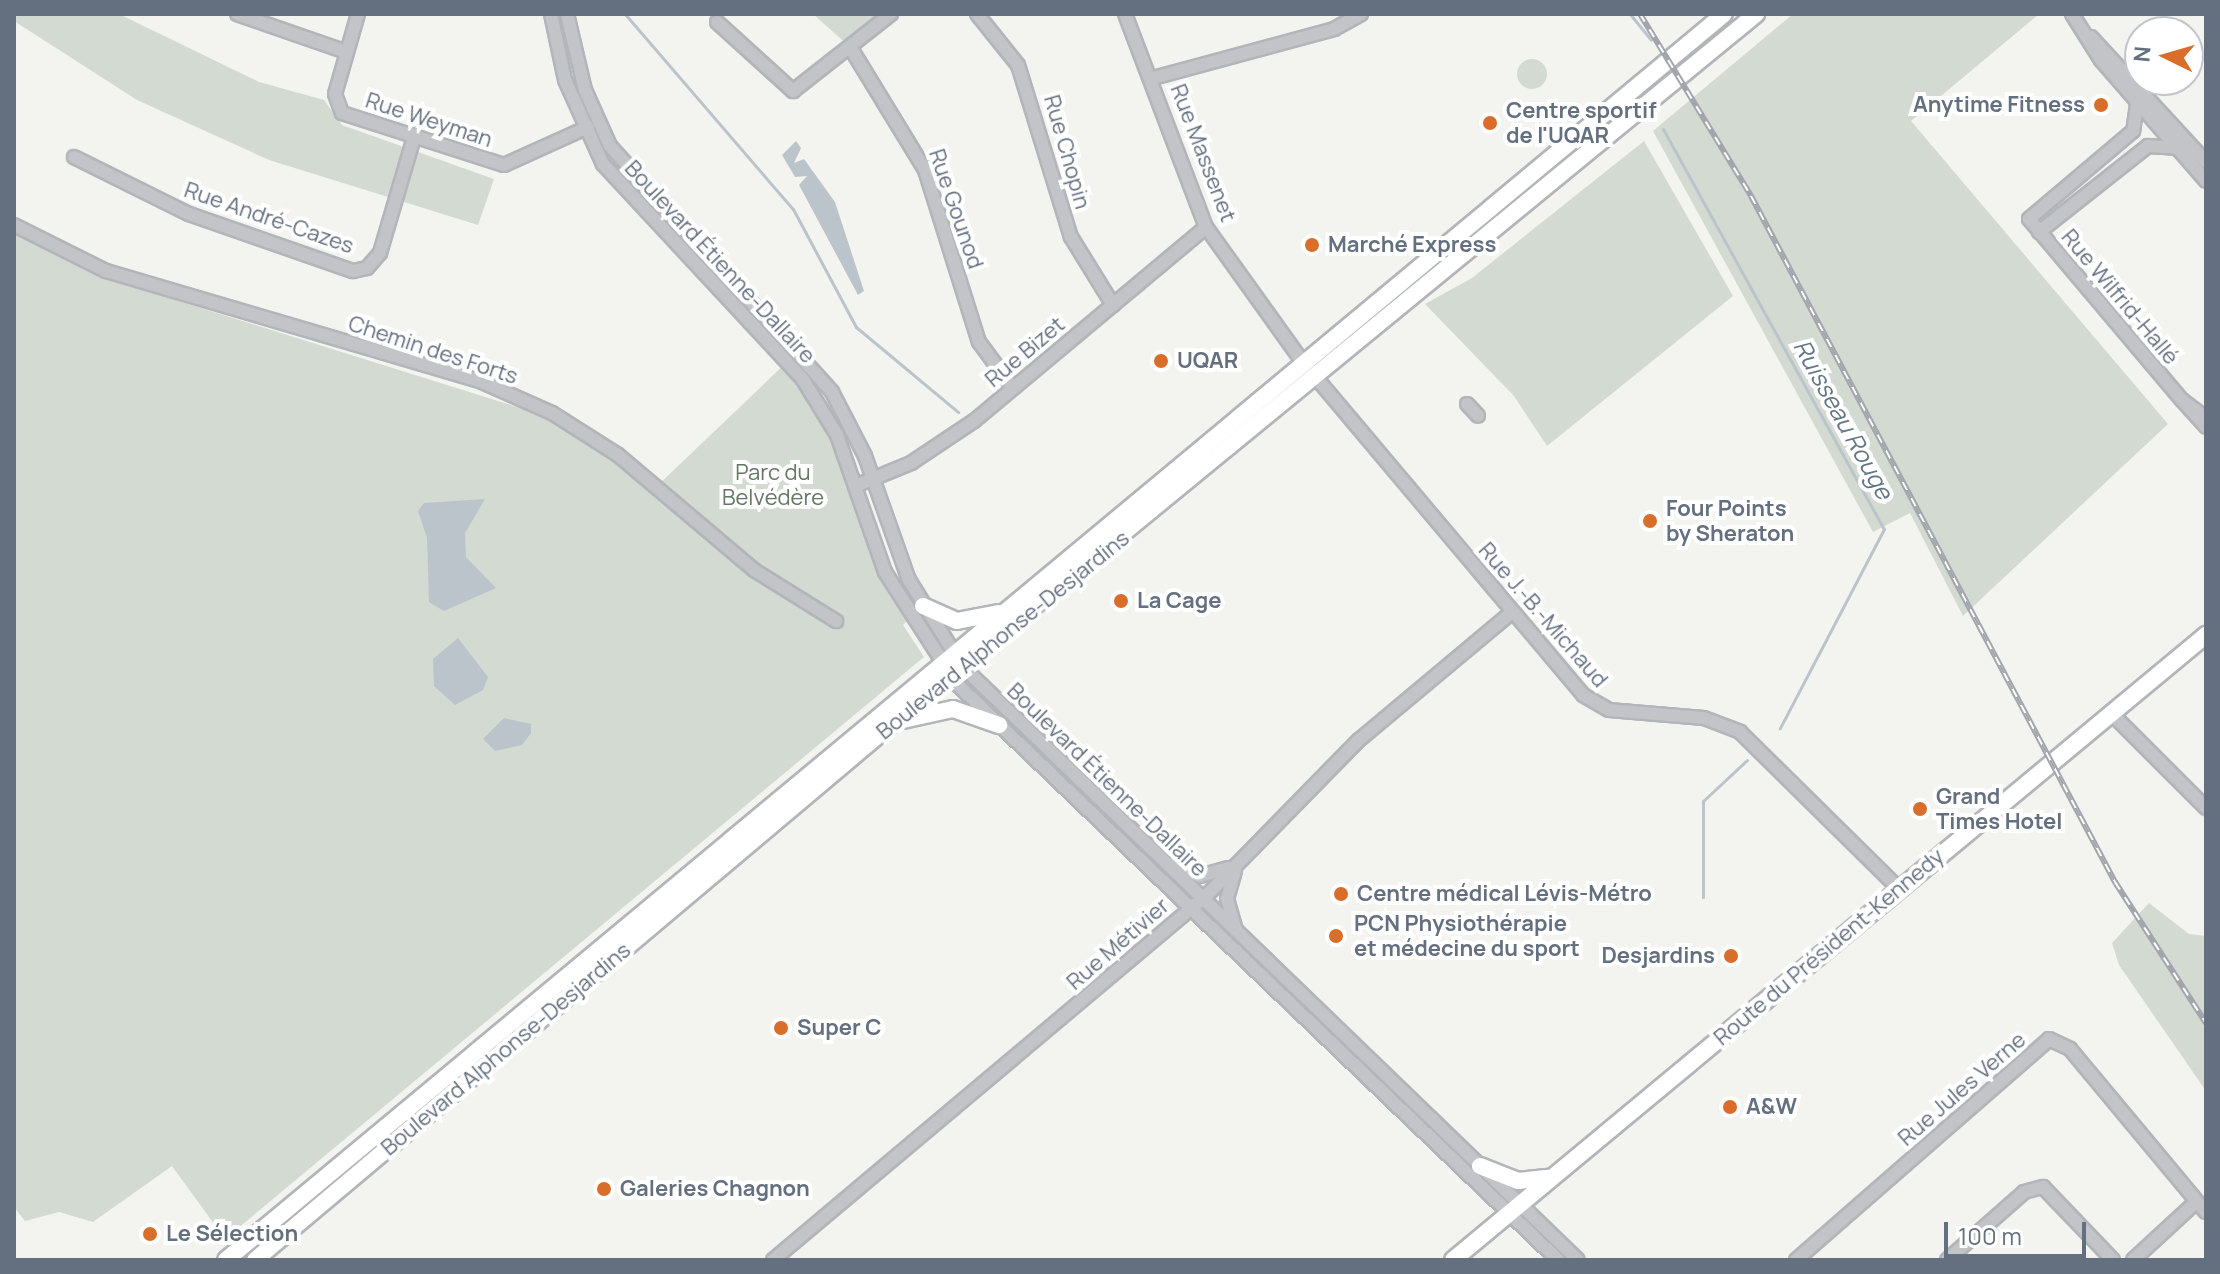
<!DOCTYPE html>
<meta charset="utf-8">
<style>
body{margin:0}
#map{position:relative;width:2220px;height:1274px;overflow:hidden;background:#f3f4ef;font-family:Manrope,sans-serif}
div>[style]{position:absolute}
.green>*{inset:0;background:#d3dad1}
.round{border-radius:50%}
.water>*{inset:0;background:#bcc4cb}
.stream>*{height:3px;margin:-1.5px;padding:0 1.5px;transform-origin:1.5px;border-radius:1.5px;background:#bcc4cb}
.roads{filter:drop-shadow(2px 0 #b2b5b9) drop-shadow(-2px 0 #b2b5b9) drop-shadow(0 2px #b2b5b9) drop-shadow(0 -2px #b2b5b9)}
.minor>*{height:12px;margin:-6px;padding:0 6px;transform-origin:6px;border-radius:6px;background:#c2c4c8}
.major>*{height:16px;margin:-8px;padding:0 8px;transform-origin:8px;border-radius:8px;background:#fff}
.rail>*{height:6px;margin-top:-3px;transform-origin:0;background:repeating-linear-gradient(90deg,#fff 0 9px,#a2a6ac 0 18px);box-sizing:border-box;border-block:2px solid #a2a6ac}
.dots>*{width:22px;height:22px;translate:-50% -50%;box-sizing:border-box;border:4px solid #fff;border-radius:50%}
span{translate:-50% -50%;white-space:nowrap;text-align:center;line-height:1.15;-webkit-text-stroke:8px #fff;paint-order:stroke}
.poi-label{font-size:22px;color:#646f7f;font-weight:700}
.right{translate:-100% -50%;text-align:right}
.left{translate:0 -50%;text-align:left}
.street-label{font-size:22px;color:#646f7f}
.park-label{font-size:22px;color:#637762}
.water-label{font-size:24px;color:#647684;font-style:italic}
.frame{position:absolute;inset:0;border:16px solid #646f7f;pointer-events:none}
.north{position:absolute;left:2124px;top:16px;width:80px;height:80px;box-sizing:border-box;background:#fff;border:2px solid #c1c5cc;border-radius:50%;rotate:275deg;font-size:22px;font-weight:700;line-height:32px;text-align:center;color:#646f7f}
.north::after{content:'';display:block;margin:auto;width:28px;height:36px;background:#d96d2a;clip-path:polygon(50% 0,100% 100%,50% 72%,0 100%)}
.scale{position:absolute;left:1944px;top:1222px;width:142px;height:36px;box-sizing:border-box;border:4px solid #646f7f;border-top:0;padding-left:10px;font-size:24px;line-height:28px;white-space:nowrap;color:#646f7f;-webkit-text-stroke:6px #fff;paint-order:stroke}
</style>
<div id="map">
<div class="green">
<div style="clip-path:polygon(14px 14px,119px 14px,259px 82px,324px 100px,342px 125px,494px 179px,478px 225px,269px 160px,137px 100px,14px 21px)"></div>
<div style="clip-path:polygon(813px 14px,891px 14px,850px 47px)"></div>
<div style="clip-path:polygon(1793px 14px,2039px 14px,1911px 121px,2168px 424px,1963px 616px,1910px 513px,1873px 532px,1653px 131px)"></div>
<div class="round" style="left:1517px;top:59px;width:30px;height:30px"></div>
<div style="clip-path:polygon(1644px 141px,1733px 296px,1547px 446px,1514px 396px,1425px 304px,1472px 278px)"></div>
<div style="clip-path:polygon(14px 230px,118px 282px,549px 417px,656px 487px,788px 361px,829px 418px,910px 618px,903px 625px,924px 657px,225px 1239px,172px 1166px,93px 1222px,59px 1212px,25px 1221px,14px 1207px)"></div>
<div style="clip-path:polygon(2149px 903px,2189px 934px,2206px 936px,2206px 1091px,2119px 965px,2112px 943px)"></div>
</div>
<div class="water">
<div style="clip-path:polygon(796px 141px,801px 148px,794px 163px,804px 159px,835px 202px,864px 291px,858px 295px,799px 185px,807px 176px,795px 177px,782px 155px)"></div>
<div style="clip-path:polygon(485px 499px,465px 533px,466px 557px,496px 588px,444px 611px,429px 602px,427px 538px,418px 511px,424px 503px)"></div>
<div style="clip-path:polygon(458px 638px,488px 677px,483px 690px,455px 705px,434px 686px,433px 659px)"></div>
<div style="clip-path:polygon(504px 718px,531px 724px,531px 733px,522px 745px,495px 751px,483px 739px)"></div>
</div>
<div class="stream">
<div style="left:625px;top:14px;width:257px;rotate:49.3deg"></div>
<div style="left:793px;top:209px;width:134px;rotate:61.9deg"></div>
<div style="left:856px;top:327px;width:133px;rotate:39.8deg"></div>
<div style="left:1630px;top:14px;width:33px;rotate:51deg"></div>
<div style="left:1663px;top:129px;width:457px;rotate:61.1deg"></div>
<div style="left:1884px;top:529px;width:225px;rotate:117.6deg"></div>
<div style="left:1703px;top:897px;width:96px;rotate:-90deg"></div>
<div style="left:1703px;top:801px;width:60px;rotate:-43deg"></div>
</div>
<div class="roads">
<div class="minor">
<div style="left:237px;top:14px;width:116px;rotate:19.1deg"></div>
<div style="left:358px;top:14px;width:83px;rotate:106deg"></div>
<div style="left:335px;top:94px;width:20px;rotate:70deg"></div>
<div style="left:342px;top:113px;width:170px;rotate:17.8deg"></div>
<div style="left:504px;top:165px;width:92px;rotate:-24.3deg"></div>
<div style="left:551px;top:14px;width:67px;rotate:78deg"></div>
<div style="left:565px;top:80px;width:92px;rotate:65.7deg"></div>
<div style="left:603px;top:164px;width:292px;rotate:47.1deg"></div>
<div style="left:802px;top:378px;width:67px;rotate:58.4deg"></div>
<div style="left:837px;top:435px;width:145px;rotate:70.7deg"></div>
<div style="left:885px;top:572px;width:133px;rotate:57.3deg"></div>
<div style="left:957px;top:684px;width:832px;rotate:43.78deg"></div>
<div style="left:567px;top:14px;width:78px;rotate:76.7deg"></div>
<div style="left:585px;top:90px;width:61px;rotate:65.9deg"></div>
<div style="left:610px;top:146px;width:331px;rotate:47.9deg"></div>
<div style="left:832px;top:392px;width:72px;rotate:62.7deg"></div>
<div style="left:865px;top:456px;width:132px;rotate:70.5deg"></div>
<div style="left:909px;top:580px;width:102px;rotate:58.2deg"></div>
<div style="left:963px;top:667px;width:854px;rotate:43.96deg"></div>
<div style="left:977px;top:14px;width:65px;rotate:51.2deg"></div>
<div style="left:1018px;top:65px;width:180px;rotate:72.9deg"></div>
<div style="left:1071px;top:237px;width:80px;rotate:58.3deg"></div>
<div style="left:1125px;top:14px;width:228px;rotate:69.2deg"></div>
<div style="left:1206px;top:227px;width:165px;rotate:54.4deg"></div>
<div style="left:1302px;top:361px;width:436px;rotate:49.9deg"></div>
<div style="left:1583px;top:695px;width:30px;rotate:30deg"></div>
<div style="left:1609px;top:710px;width:95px;rotate:4.8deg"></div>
<div style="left:1704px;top:718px;width:39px;rotate:21deg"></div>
<div style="left:1740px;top:732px;width:223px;rotate:44.6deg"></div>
<div style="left:2072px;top:14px;width:54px;rotate:57.8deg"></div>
<div style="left:2101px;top:60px;width:160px;rotate:49deg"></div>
<div style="left:717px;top:22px;width:103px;rotate:42.2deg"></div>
<div style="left:793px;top:91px;width:125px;rotate:-38.2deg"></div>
<div style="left:2091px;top:37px;width:170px;rotate:47.4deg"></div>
<div style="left:850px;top:47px;width:144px;rotate:58.6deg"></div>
<div style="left:925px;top:170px;width:180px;rotate:72.6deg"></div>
<div style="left:979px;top:342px;width:57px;rotate:53.5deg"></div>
<div style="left:1153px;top:78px;width:188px;rotate:-15.1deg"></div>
<div style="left:1334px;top:29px;width:31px;rotate:-29deg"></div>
<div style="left:2137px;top:104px;width:27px;rotate:98deg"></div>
<div style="left:2133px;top:131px;width:136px;rotate:139.8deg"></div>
<div style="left:2029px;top:219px;width:237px;rotate:49.8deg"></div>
<div style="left:74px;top:157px;width:128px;rotate:26.4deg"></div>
<div style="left:189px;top:214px;width:174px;rotate:19.2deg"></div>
<div style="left:353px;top:271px;width:14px;rotate:-12deg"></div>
<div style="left:367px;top:268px;width:20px;rotate:-49deg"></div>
<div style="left:380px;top:253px;width:124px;rotate:-73.6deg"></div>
<div style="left:14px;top:225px;width:103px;rotate:26.6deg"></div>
<div style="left:106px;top:271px;width:392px;rotate:16.4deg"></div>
<div style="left:482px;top:382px;width:77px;rotate:23.9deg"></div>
<div style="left:552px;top:413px;width:78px;rotate:32.5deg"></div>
<div style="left:618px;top:455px;width:178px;rotate:40.2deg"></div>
<div style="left:754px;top:570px;width:97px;rotate:31.9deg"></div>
<div style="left:2039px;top:232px;width:139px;rotate:-38.3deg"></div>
<div style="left:2148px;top:146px;width:27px;rotate:4deg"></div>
<div style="left:1467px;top:404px;width:16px;rotate:47deg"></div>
<div style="left:2206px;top:418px;width:30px;rotate:-143deg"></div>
<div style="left:2182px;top:400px;width:36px;rotate:48deg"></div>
<div style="left:855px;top:486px;width:61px;rotate:-22.3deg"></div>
<div style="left:911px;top:463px;width:76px;rotate:-33.7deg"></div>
<div style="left:974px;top:421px;width:302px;rotate:-39.9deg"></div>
<div style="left:2112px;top:714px;width:133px;rotate:45deg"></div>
<div style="left:1170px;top:864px;width:32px;rotate:22deg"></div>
<div style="left:1200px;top:876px;width:29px;rotate:-16deg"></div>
<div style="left:1235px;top:871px;width:29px;rotate:106deg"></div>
<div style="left:1227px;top:899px;width:32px;rotate:74deg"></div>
<div style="left:773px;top:1260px;width:567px;rotate:-40.06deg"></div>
<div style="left:1207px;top:895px;width:217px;rotate:-45.6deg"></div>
<div style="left:1359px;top:740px;width:199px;rotate:-39.9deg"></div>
<div style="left:1796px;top:1260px;width:336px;rotate:-41.1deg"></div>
<div style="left:2049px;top:1039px;width:23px;rotate:25deg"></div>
<div style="left:2070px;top:1049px;width:212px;rotate:50.2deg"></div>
<div style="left:1947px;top:1260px;width:103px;rotate:-41.4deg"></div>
<div style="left:2024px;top:1192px;width:20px;rotate:-15deg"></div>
<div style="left:2043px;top:1187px;width:101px;rotate:46.2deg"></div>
<div style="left:2133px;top:1260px;width:86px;rotate:-42.6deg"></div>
</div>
<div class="major">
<div style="left:923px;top:606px;width:37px;rotate:24deg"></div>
<div style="left:957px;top:621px;width:42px;rotate:-11deg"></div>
<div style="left:903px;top:720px;width:51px;rotate:-12.4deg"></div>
<div style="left:953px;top:709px;width:49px;rotate:19.2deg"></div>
<div style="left:1480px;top:1166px;width:41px;rotate:21.5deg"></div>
<div style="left:1518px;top:1181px;width:31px;rotate:-6deg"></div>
<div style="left:226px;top:1260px;width:1948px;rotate:-39.75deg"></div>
<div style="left:255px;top:1260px;width:894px;rotate:-40.1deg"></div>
<div style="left:939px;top:684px;width:1057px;rotate:-39.35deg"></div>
<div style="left:1453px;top:1260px;width:979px;rotate:-39.69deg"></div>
</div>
</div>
<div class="rail">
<div style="left:1640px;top:14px;width:213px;rotate:58.6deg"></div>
<div style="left:1751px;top:196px;width:777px;rotate:62.05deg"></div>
<div style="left:2115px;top:882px;width:168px;rotate:57.2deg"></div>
</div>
<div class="dots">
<div style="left:2101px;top:105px;background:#d96d2a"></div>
<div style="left:1490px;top:123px;background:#d96d2a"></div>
<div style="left:1312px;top:245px;background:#d96d2a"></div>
<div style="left:1161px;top:361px;background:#d96d2a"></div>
<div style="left:1650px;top:521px;background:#d96d2a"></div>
<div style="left:1121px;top:601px;background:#d96d2a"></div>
<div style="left:1920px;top:809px;background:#d96d2a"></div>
<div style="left:1341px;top:894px;background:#d96d2a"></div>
<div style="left:1336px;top:936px;background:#d96d2a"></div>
<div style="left:1731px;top:956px;background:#d96d2a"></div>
<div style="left:781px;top:1028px;background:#d96d2a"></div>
<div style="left:1730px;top:1107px;background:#d96d2a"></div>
<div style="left:604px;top:1189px;background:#d96d2a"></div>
<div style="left:150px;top:1234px;background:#d96d2a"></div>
</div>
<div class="poi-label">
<span class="right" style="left:2085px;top:105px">Anytime Fitness</span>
<span class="left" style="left:1506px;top:123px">Centre sportif<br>de l'UQAR</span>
<span class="left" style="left:1328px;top:245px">Marché Express</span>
<span class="left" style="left:1177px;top:361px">UQAR</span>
<span class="left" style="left:1666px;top:521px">Four Points<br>by Sheraton</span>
<span class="left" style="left:1137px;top:601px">La Cage</span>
<span class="left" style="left:1936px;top:809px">Grand<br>Times Hotel</span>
<span class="left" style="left:1357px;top:894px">Centre médical Lévis-Métro</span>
<span class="left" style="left:1354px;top:936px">PCN Physiothérapie<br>et médecine du sport</span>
<span class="right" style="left:1715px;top:956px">Desjardins</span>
<span class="left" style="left:797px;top:1028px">Super C</span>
<span class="left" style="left:1746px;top:1107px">A&amp;W</span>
<span class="left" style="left:620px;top:1189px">Galeries Chagnon</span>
<span class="left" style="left:166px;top:1234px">Le Sélection</span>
</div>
<div class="street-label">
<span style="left:429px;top:120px;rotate:18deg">Rue Weyman</span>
<span style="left:1067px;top:152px;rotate:74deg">Rue Chopin</span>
<span style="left:1203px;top:153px;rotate:69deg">Rue Massenet</span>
<span style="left:956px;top:209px;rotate:71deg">Rue Gounod</span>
<span style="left:269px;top:218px;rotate:19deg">Rue André-Cazes</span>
<span style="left:720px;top:262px;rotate:47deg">Boulevard Étienne-Dallaire</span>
<span style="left:2120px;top:297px;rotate:50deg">Rue Wilfrid-Hallé</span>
<span style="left:433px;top:350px;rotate:18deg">Chemin des Forts</span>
<span style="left:1025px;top:352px;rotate:-40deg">Rue Bizet</span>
<span style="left:1543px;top:615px;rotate:49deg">Rue J.-B.-Michaud</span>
<span style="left:1003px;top:635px;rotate:-39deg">Boulevard Alphonse-Desjardins</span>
<span style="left:1107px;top:780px;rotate:44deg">Boulevard Étienne-Dallaire</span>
<span style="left:1118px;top:944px;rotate:-41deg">Rue Métivier</span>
<span style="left:1829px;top:947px;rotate:-40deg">Route du Président-Kennedy</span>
<span style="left:506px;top:1049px;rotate:-40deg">Boulevard Alphonse-Desjardins</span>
<span style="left:1962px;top:1089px;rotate:-41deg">Rue Jules Verne</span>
</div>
<div class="park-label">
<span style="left:773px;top:485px">Parc du<br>Belvédère</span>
</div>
<div class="water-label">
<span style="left:1844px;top:419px;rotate:61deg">Ruisseau Rouge</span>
</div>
<div class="frame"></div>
<div class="north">N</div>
<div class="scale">100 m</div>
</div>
